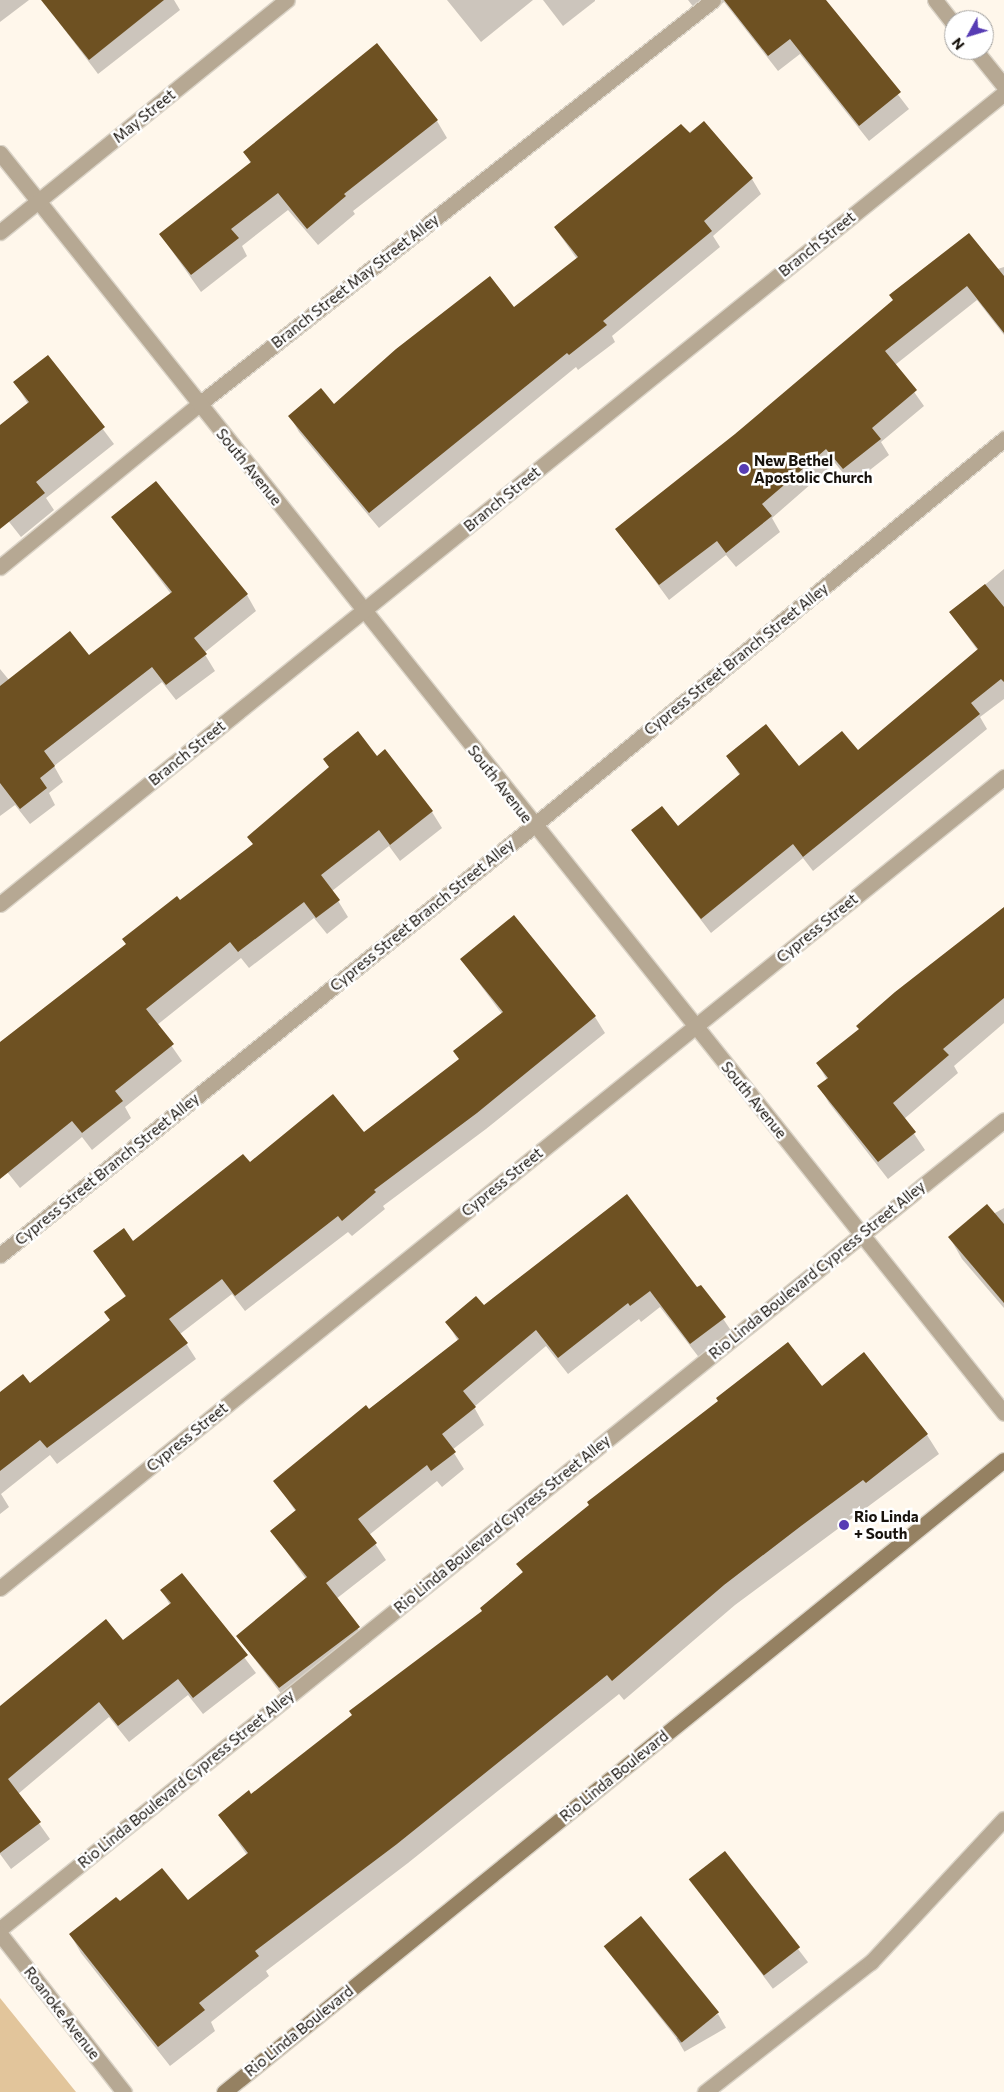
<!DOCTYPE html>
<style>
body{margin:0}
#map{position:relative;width:1004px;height:2092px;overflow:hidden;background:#fff7eb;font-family:Commissioner,sans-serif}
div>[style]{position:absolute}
.green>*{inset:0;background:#e2c59b}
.shadow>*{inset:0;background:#0003;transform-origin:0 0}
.building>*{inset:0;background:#6e5122;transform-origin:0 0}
.roads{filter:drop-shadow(1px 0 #dad3c7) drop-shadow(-1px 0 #dad3c7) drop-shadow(0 1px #dad3c7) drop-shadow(0 -1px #dad3c7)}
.lane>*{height:15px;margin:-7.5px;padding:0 7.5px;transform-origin:7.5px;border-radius:7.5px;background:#b6a893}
.street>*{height:15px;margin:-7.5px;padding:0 7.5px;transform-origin:7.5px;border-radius:7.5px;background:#b6a893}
.secondary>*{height:15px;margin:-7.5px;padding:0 7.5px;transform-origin:7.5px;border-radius:7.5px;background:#958162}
.dots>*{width:14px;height:14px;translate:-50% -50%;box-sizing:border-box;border:2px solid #fff;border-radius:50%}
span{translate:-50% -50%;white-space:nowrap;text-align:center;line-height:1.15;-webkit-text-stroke:5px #fff;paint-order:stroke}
.street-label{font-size:15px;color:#18130d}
.poi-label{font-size:15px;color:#18130d;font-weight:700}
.left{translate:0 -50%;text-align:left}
.north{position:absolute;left:944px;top:10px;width:50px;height:50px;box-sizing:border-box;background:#fff;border:1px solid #a3a19e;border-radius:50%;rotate:231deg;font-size:14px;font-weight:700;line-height:20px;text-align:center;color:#18130d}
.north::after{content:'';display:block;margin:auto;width:18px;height:22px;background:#573cb4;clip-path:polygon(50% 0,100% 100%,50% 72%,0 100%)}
</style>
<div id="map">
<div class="green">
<div style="clip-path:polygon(0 1998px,76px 2092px,0 2092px)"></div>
</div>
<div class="shadow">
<div style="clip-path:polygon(0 0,29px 0,0 22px)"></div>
<div style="clip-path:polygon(59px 0,174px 0,180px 10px,98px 74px,49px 9px)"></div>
<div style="clip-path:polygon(447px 0,533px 0,481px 42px)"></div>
<div style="clip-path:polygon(543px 0,595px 0,595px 1px,563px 26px)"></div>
<div style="clip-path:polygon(688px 0,825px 0,909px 109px,869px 141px,800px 54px,778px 71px,724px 2px,703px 19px)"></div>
<div style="clip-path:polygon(437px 121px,447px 138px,353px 211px,355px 214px,318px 245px,288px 210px,242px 246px,247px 256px,201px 292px,160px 234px,251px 164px,245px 153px)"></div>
<div style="clip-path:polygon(704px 122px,752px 179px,761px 194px,713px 236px,720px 247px,612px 336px,615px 342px,578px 370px,576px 367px,379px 528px,299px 432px,290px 416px,334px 405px,514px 309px,577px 259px,555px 228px)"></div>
<div style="clip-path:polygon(1004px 267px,1004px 335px,977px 300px,895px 365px,924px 406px,881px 442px,889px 455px,852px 484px,835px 463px,772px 518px,780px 532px,736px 567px,726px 555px,669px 600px,617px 529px,736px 435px,894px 301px)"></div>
<div style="clip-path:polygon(48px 356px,114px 444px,46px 498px,54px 510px,21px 537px,6px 518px,0 523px,0 426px,28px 404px,15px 382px)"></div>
<div style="clip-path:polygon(113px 517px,247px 595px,256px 611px,204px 653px,215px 671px,176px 700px,162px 682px,54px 766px,63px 782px,49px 793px,55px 805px,30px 824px,15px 805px,0 816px,0 669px,9px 680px,89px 657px,171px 594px)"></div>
<div style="clip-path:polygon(1004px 569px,1004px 699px,980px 717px,987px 729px,813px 871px,803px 858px,711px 933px,632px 831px,678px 828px,740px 776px,727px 756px,799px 768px,857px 752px,978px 651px,951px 613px)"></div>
<div style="clip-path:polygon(377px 758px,432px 812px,442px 828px,400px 861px,389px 846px,332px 891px,348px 917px,327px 934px,314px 918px,249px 968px,241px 958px,157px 1025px,182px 1061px,125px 1107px,131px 1118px,92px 1150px,82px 1137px,20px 1188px,0 1163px,0 1044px,254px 845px,249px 837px)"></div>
<div style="clip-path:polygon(514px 917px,595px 1017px,605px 1033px,486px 1129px,383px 1206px,385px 1209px,352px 1236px,348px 1232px,245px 1311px,232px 1294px,180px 1334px,196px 1359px,57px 1464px,50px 1455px,1px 1494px,9px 1507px,0 1514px,0 1393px,29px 1384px,111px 1321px,126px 1297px,94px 1251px,133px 1243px,250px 1164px,363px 1133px,460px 1060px,455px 1051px,502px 1014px,461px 959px)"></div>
<div style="clip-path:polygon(1004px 926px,1004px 1023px,954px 1066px,958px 1073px,904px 1119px,925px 1150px,888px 1179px,829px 1103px,819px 1086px,827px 1080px,818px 1064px)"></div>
<div style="clip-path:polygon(627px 1196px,697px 1289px,701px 1286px,734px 1335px,701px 1360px,660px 1307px,641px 1322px,639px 1319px,568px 1374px,546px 1346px,474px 1407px,484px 1425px,452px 1450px,464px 1469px,442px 1487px,437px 1481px,369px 1535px,386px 1560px,336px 1599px,369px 1644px,289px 1704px,237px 1636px,306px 1579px,272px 1531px,296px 1512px,275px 1481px,458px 1341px,447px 1322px,484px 1307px)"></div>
<div style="clip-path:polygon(1004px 1208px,1004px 1308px,962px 1259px,950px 1238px)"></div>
<div style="clip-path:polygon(864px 1354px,927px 1435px,939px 1454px,735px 1605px,624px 1700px,619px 1694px,408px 1863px,266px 1971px,269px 1976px,211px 2022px,215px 2031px,170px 2066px,81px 1953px,70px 1934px,120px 1903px,187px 1902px,247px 1855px,219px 1815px,251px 1796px,483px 1612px,523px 1573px,518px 1564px,822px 1388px)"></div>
<div style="clip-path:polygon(182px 1575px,256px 1673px,203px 1714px,188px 1695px,129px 1742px,109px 1717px,18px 1794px,50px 1839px,11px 1869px,0 1854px,0 1708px,123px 1642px,170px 1605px,162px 1591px)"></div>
<div style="left:725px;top:1852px;width:138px;height:44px;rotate:53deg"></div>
<div style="clip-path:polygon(605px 1947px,717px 2013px,680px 2043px)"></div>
<div style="left:718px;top:2014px;width:16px;height:48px;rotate:60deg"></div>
</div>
<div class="building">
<div style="clip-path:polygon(41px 0,164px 0,89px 60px)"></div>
<div style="clip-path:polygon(724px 0,826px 0,901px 92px,859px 126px,790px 39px,768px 56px)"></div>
<div style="clip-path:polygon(377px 43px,438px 120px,344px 194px,346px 196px,307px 229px,278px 193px,231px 229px,239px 238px,191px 275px,159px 234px,251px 162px,243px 152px)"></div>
<div style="clip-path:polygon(704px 121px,753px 178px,704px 221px,712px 231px,603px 321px,607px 325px,569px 355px,567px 353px,369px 513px,288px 416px,321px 388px,334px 404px,396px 349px,490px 276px,514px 307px,578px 257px,554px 227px,681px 124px,690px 133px)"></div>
<div style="clip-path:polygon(969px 233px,1004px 276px,1004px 333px,967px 286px,885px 351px,917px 390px,872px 428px,881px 439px,843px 469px,826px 449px,762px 504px,772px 516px,726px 553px,717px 541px,659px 585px,615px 529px,735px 434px,893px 300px,889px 295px)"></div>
<div style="clip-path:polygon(48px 355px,105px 427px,36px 482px,45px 493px,0 529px,0 425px,29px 402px,13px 382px)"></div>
<div style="clip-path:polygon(156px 481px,248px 594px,194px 638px,207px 654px,166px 685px,152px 667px,44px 751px,55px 766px,40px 778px,47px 788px,20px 809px,0 783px,0 686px,70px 631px,89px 655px,172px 592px,111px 517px)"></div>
<div style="clip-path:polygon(985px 584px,1004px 607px,1004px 682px,1001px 679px,971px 703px,980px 714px,803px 857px,793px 844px,701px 919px,631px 830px,662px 806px,678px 826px,740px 774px,726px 756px,766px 724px,799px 766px,842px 731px,858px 750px,978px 649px,949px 612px)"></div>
<div style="clip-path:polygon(358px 731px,377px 756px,385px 749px,433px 811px,390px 845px,379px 830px,321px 875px,340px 900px,316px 918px,304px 902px,238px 952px,230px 942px,146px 1009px,174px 1044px,115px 1091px,123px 1101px,82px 1133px,72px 1121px,0 1179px,0 1042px,126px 944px,122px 939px,177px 896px,180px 900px,253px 844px,247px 837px,329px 767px,323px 759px)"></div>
<div style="clip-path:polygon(1004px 907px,1004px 998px,943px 1049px,949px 1055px,893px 1103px,916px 1132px,878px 1162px,817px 1086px,828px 1078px,816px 1063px,859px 1029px,856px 1026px,895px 992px)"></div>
<div style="clip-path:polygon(514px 915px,596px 1016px,477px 1113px,374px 1190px,376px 1192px,342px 1221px,338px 1216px,235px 1296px,222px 1279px,169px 1319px,188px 1343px,47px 1448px,40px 1440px,0 1471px,0 1392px,23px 1374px,30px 1383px,110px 1320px,104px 1312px,126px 1296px,93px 1251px,124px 1228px,133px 1241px,243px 1154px,250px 1162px,333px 1094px,364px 1132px,459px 1059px,453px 1051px,503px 1012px,460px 959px)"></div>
<div style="clip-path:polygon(627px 1194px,697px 1287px,701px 1285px,726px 1317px,690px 1344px,650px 1291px,630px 1306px,628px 1303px,558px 1358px,536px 1330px,463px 1391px,476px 1407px,442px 1434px,456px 1452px,431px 1471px,427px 1465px,358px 1519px,377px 1543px,326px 1583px,360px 1627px,279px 1688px,236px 1636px,307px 1577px,270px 1531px,296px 1510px,273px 1481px,366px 1405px,369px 1409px,459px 1339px,445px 1322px,476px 1296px,484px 1305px)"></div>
<div style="clip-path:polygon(987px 1204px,1004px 1224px,1004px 1303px,948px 1237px)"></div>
<div style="clip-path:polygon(788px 1342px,822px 1386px,864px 1352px,928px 1434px,866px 1483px,863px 1480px,801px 1526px,724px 1585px,612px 1681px,607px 1675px,397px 1844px,255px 1951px,259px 1956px,199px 2003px,205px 2010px,158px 2047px,69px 1934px,116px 1897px,120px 1901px,162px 1868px,188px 1900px,248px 1853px,218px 1815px,249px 1790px,251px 1794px,352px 1715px,349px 1711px,482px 1611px,480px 1608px,523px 1572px,516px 1564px,589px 1505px,587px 1502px,718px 1401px,716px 1398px)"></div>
<div style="clip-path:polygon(182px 1573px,248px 1655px,193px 1698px,178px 1679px,118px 1726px,99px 1702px,8px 1779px,41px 1822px,0 1853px,0 1706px,106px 1619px,123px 1640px,171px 1603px,160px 1590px)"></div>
<div style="left:725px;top:1851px;width:122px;height:46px;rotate:52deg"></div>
<div style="left:641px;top:1916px;width:124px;height:48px;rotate:51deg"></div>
</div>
<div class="roads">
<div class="lane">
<div style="left:0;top:567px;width:257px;rotate:-39.3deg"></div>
<div style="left:199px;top:404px;width:654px;rotate:-38.17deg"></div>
<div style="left:0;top:1255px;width:684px;rotate:-38.83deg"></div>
<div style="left:533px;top:826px;width:610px;rotate:-39.41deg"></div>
<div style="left:0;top:1929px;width:1289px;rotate:-38.86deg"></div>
<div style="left:705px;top:2092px;width:211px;rotate:-38.1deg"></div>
<div style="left:871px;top:1962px;width:195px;rotate:-47.1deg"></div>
</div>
<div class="street">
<div style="left:935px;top:0;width:31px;rotate:52deg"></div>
<div style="left:975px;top:50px;width:46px;rotate:51.1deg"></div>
<div style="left:0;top:153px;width:1611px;rotate:51.45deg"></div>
<div style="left:0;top:232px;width:369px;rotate:-39deg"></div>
<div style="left:0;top:904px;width:1291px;rotate:-38.93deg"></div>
<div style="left:0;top:1588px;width:1291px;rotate:-38.93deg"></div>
<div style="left:0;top:1934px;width:201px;rotate:51.9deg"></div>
</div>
<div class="secondary">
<div style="left:224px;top:2092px;width:1004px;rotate:-39.02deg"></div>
</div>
</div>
<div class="dots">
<div style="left:744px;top:469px;background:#573cb4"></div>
<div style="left:844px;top:1525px;background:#573cb4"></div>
</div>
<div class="street-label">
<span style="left:144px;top:116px;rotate:-39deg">May Street</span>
<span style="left:817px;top:244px;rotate:-39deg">Branch Street</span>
<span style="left:355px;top:281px;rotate:-38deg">Branch Street May Street Alley</span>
<span style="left:249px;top:467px;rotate:51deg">South Avenue</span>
<span style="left:502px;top:499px;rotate:-39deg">Branch Street</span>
<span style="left:736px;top:659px;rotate:-39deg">Cypress Street Branch Street Alley</span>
<span style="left:187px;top:753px;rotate:-39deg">Branch Street</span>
<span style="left:500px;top:784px;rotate:52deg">South Avenue</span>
<span style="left:422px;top:915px;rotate:-39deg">Cypress Street Branch Street Alley</span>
<span style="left:817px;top:928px;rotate:-39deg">Cypress Street</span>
<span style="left:754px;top:1100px;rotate:51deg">South Avenue</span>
<span style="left:107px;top:1169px;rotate:-39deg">Cypress Street Branch Street Alley</span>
<span style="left:502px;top:1182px;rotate:-39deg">Cypress Street</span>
<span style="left:817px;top:1270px;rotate:-39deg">Rio Linda Boulevard Cypress Street Alley</span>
<span style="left:187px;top:1437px;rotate:-39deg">Cypress Street</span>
<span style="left:502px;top:1524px;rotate:-39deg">Rio Linda Boulevard Cypress Street Alley</span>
<span style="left:614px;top:1776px;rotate:-39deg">Rio Linda Boulevard</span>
<span style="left:186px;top:1779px;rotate:-39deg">Rio Linda Boulevard Cypress Street Alley</span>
<span style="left:62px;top:2013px;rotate:52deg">Roanoke Avenue</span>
<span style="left:299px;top:2031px;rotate:-39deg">Rio Linda Boulevard</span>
</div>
<div class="poi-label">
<span class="left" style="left:754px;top:469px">New Bethel<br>Apostolic Church</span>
<span class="left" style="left:854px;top:1525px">Rio Linda<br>+ South</span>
</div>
<div class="north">N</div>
</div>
